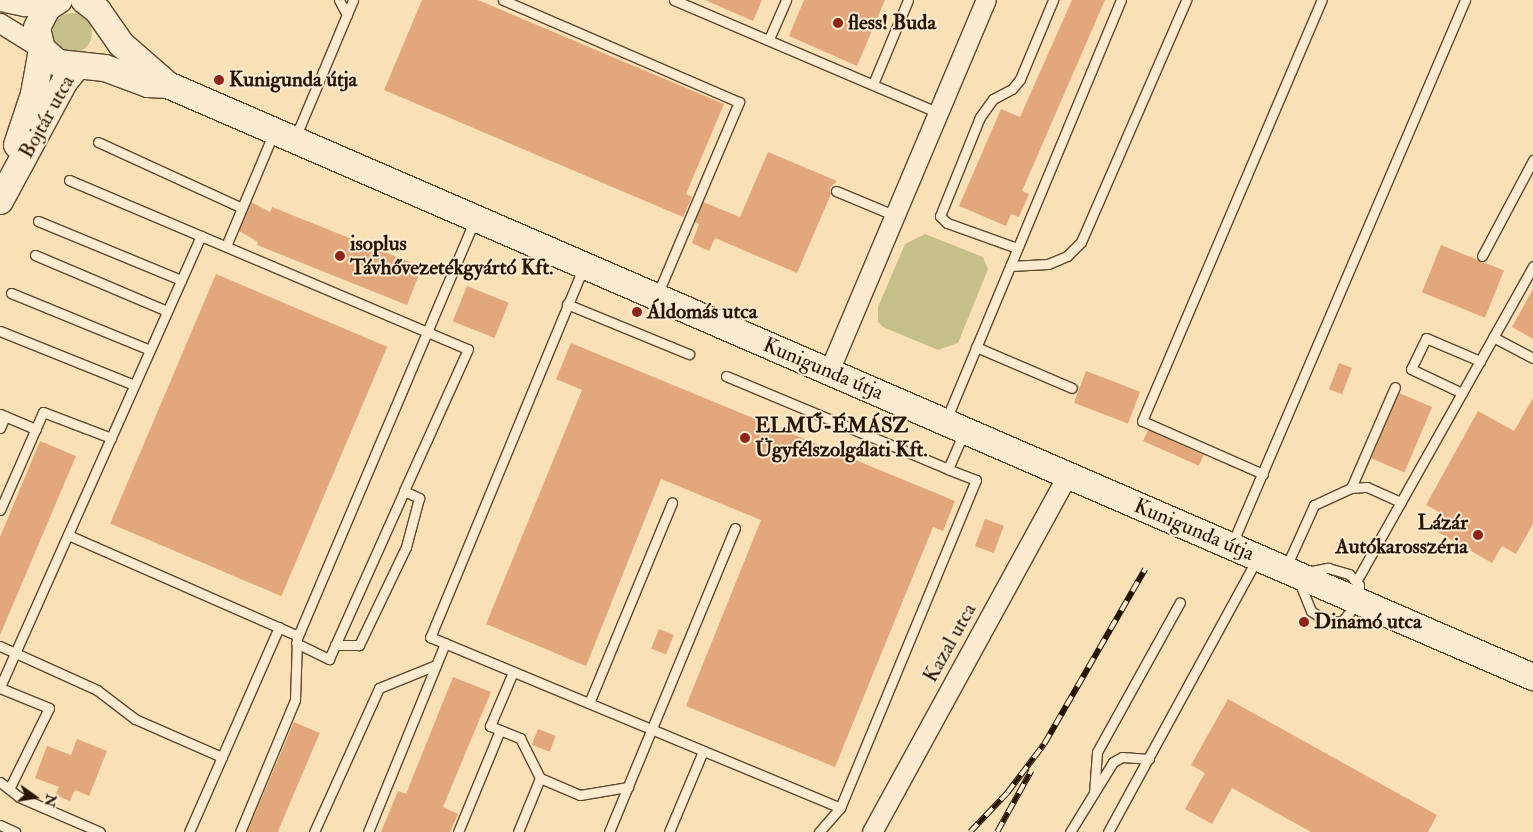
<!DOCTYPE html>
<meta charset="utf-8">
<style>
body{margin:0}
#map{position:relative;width:1533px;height:832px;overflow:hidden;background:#fae0b6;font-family:"IM FELL Double Pica",serif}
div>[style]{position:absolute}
.green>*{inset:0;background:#c5c089}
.round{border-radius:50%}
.building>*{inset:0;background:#e2a87c;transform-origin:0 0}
.roads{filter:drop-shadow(1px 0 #5c482e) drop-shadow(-1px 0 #5c482e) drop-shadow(0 1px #5c482e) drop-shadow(0 -1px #5c482e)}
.lane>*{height:9px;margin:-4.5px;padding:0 4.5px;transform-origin:4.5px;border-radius:4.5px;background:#fcebd0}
.street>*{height:19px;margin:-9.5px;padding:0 9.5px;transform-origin:9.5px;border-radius:9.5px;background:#fcebd0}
.secondary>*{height:26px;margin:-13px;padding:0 13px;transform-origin:13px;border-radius:13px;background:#fcebd0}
.rail>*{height:5.5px;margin-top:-2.75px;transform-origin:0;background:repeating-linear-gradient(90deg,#fcebd0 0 11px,#281500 0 22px);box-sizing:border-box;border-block:1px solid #281500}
.dots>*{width:14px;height:14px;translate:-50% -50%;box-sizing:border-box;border:2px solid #fcebd0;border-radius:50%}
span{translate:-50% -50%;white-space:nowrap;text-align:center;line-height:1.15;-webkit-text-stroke:4px #fcebd0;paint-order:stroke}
.poi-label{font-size:21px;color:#281500;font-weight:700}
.left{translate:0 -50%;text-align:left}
.right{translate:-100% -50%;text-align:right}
.street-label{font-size:21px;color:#281500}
.north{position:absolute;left:10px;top:772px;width:50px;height:50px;-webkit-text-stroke:4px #fcebd0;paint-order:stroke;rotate:103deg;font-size:14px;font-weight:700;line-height:20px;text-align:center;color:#281500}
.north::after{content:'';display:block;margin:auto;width:18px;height:22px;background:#281500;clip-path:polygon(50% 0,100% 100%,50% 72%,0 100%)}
</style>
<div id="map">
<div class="green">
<div class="round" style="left:52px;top:13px;width:40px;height:40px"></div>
<div style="clip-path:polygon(925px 234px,983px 257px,988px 269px,958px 343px,938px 350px,883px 327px,878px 322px,878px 307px,905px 244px)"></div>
</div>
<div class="building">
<div style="clip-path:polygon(422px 0,478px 0,724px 104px,686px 194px,692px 197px,683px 217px,384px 90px)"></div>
<div style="clip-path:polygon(705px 0,762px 0,753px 21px)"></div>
<div style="clip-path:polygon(804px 0,885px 0,857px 66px,789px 36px)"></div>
<div style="clip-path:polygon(1072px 0,1105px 0,1022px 191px,1029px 194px,1019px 217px,1011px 214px,1006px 226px,959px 206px,1001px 109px,1020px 117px)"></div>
<div style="clip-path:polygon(768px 152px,837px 181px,830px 188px,831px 194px,797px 273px,715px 238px,709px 251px,692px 243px,699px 224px,695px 222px,703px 202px,740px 217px)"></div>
<div style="clip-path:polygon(251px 202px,270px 212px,272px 207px,422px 267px,407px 305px,257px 245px,258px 242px,239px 231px)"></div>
<div style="left:1441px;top:245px;width:68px;height:51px;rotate:22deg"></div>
<div style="left:216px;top:274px;width:186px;height:271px;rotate:23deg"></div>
<div style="left:467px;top:286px;width:45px;height:38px;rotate:22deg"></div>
<div style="clip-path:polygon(1533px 289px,1533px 339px,1512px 327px)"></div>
<div style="clip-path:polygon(571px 343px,955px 501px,943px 531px,933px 527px,835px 767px,686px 706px,761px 520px,661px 479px,586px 666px,486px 624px,582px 390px,556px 379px)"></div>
<div style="left:1339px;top:363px;width:14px;height:28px;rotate:21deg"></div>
<div style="left:1086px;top:371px;width:58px;height:34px;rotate:21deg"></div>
<div style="left:1399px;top:393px;width:36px;height:71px;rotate:23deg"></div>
<div style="clip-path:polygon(1533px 398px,1533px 524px,1516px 554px,1502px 546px,1492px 563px,1431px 528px,1439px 512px,1426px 505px,1478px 411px,1514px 431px)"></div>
<div style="left:1148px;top:430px;width:61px;height:12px;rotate:24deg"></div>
<div style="clip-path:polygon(40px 441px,76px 456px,0 635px,0 537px)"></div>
<div style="left:985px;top:519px;width:20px;height:29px;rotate:20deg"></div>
<div style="left:659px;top:629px;width:16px;height:21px;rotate:22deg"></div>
<div style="clip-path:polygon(453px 677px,491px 692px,443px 807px,458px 814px,450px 832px,381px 832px,398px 791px,406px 794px)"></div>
<div style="clip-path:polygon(1228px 699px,1437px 815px,1428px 832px,1311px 832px,1232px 788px,1212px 824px,1185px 809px,1205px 773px,1191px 765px)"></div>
<div style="left:294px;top:722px;width:28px;height:119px;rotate:23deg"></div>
<div style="left:538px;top:729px;width:19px;height:17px;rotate:21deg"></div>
<div style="clip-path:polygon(77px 739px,107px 751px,89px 796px,75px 790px,70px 801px,55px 795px,59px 787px,35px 778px,47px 746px,71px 755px)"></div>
</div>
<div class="roads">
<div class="lane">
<div style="left:339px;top:0;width:17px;rotate:62deg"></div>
<div style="left:503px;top:0;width:257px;rotate:23.4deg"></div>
<div style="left:739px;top:102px;width:210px;rotate:113deg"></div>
<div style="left:674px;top:0;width:288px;rotate:23.1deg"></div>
<div style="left:769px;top:39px;width:43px;rotate:-66.4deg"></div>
<div style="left:873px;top:84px;width:91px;rotate:-67.4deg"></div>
<div style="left:295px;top:138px;width:150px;rotate:-67.2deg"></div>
<div style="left:98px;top:142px;width:158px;rotate:24.6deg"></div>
<div style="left:69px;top:180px;width:433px;rotate:23deg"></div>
<div style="left:468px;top:349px;width:156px;rotate:114.3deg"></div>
<div style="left:836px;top:191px;width:65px;rotate:22.6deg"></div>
<div style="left:38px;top:221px;width:155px;rotate:22.4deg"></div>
<div style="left:226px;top:246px;width:121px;rotate:-67.2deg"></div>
<div style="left:1017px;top:248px;width:74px;rotate:-160.3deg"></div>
<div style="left:947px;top:223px;width:10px;rotate:-135deg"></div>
<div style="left:940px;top:216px;width:107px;rotate:-68deg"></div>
<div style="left:980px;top:117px;width:22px;rotate:-54deg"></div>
<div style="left:993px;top:99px;width:21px;rotate:-28deg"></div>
<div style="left:1012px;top:89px;width:13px;rotate:-51deg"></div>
<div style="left:1020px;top:79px;width:86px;rotate:-67.3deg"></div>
<div style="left:35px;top:255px;width:143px;rotate:23deg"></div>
<div style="left:1482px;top:256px;width:109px;rotate:-62deg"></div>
<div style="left:584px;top:266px;width:402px;rotate:112.5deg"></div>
<div style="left:430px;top:637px;width:444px;rotate:22.6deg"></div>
<div style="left:840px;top:808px;width:355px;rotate:-67.5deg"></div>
<div style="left:976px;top:480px;width:30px;rotate:-159deg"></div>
<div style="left:1010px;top:266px;width:38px;rotate:-3deg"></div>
<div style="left:1048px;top:264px;width:21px;rotate:-23deg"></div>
<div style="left:1067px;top:256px;width:20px;rotate:-45deg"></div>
<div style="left:1081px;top:242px;width:264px;rotate:-66.5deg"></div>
<div style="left:11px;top:293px;width:150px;rotate:22.3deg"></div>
<div style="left:567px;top:304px;width:132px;rotate:22.3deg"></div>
<div style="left:0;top:331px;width:144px;rotate:21.9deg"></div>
<div style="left:1493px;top:337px;width:45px;rotate:27.7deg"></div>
<div style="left:976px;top:347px;width:104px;rotate:23.1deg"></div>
<div style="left:726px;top:376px;width:241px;rotate:22.7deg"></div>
<div style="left:948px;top:469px;width:40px;rotate:-66.6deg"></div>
<div style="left:1462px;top:393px;width:56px;rotate:-154.8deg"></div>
<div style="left:1411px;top:369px;width:34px;rotate:-64deg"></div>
<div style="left:1426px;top:338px;width:59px;rotate:23.1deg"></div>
<div style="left:0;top:414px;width:39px;rotate:23deg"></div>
<div style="left:946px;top:420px;width:455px;rotate:-67.4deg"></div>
<div style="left:0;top:428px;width:13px;rotate:-67deg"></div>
<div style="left:1263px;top:474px;width:132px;rotate:-156.3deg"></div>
<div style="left:1142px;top:421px;width:458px;rotate:-66.9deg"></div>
<div style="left:1351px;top:488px;width:110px;rotate:-66.5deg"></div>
<div style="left:0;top:510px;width:107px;rotate:-66.3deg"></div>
<div style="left:43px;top:412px;width:73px;rotate:20.9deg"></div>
<div style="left:68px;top:535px;width:251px;rotate:23.7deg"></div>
<div style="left:298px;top:636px;width:452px;rotate:-67deg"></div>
<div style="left:1232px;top:544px;width:592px;rotate:-66.81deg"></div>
<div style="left:1286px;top:567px;width:68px;rotate:-65.7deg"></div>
<div style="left:1314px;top:505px;width:41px;rotate:-24.7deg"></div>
<div style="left:1351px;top:488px;width:16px;rotate:-4deg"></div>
<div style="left:1367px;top:487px;width:37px;rotate:24deg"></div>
<div style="left:1328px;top:568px;width:22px;rotate:16deg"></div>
<div style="left:1349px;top:574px;width:15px;rotate:48deg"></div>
<div style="left:1359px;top:585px;width:16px;rotate:90deg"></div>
<div style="left:1359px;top:601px;width:26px;rotate:130deg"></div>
<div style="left:1342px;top:621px;width:16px;rotate:180deg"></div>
<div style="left:1326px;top:621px;width:18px;rotate:-146deg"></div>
<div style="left:1311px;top:611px;width:40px;rotate:-112deg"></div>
<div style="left:1296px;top:574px;width:33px;rotate:-11deg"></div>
<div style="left:1357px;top:580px;width:360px;rotate:-60.7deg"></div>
<div style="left:296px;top:643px;width:37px;rotate:26deg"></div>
<div style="left:329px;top:659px;width:184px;rotate:-65.9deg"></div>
<div style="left:404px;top:491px;width:17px;rotate:25deg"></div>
<div style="left:419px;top:498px;width:51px;rotate:104.9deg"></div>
<div style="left:406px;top:547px;width:109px;rotate:115.6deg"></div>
<div style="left:359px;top:645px;width:24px;rotate:180deg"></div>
<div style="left:0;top:646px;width:107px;rotate:24.4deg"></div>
<div style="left:97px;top:690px;width:48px;rotate:37.3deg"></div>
<div style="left:135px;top:719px;width:95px;rotate:23.6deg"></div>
<div style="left:0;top:687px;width:494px;rotate:-66deg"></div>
<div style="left:0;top:688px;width:53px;rotate:22.2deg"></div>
<div style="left:49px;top:708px;width:88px;rotate:116.3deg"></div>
<div style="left:589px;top:703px;width:217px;rotate:-67.5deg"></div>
<div style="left:500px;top:730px;width:22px;rotate:22deg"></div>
<div style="left:520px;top:738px;width:45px;rotate:63.4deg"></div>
<div style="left:540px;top:778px;width:58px;rotate:112.2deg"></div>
<div style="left:540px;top:778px;width:43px;rotate:23deg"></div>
<div style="left:580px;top:795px;width:49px;rotate:-9.5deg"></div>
<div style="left:0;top:782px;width:24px;rotate:38deg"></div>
<div style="left:19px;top:797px;width:88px;rotate:23.4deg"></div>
<div style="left:1094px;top:793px;width:41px;rotate:-85.8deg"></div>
<div style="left:1097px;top:752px;width:171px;rotate:-61deg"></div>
<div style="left:0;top:825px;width:17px;rotate:25deg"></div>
<div style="left:189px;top:832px;width:224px;rotate:-66.3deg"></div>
<div style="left:240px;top:832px;width:143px;rotate:-67.4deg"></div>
<div style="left:295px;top:700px;width:61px;rotate:-88.1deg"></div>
<div style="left:314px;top:832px;width:158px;rotate:-65.7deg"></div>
<div style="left:379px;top:688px;width:61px;rotate:-22deg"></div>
<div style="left:368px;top:832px;width:204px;rotate:-67.8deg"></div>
<div style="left:458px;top:832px;width:110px;rotate:-67.6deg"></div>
<div style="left:500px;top:730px;width:11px;rotate:-158deg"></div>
<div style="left:490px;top:726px;width:59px;rotate:-66.9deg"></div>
<div style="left:609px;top:832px;width:329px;rotate:-67.5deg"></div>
<div style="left:669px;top:832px;width:88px;rotate:-67.2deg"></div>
<div style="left:819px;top:832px;width:32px;rotate:-49deg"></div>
<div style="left:1070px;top:832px;width:82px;rotate:-58.4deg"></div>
<div style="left:1113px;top:762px;width:10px;rotate:-29deg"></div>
<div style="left:1122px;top:757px;width:27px;rotate:4deg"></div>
<div style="left:1108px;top:832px;width:310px;rotate:-61.4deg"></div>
</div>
<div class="street">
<div style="left:0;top:1px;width:25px;rotate:12deg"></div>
<div style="left:24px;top:6px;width:33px;rotate:-9deg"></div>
<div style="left:0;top:23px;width:49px;rotate:31.8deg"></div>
<div style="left:829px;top:371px;width:403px;rotate:-67.1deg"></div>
<div style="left:872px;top:832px;width:406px;rotate:-61.3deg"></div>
</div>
<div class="secondary">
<div style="left:59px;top:0;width:14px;rotate:146deg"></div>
<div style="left:47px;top:8px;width:22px;rotate:117deg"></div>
<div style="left:37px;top:28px;width:22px;rotate:77deg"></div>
<div style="left:42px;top:49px;width:21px;rotate:41deg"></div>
<div style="left:58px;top:63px;width:47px;rotate:6.1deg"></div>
<div style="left:105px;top:68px;width:46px;rotate:20.4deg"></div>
<div style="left:148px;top:84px;width:20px;rotate:3deg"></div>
<div style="left:168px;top:85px;width:1488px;rotate:23.45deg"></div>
<div style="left:84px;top:0;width:18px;rotate:38deg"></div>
<div style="left:98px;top:11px;width:40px;rotate:55.1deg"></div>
<div style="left:121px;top:44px;width:62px;rotate:41.1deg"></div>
<div style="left:17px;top:145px;width:54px;rotate:-71.6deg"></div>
<div style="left:34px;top:94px;width:46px;rotate:-79.9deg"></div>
<div style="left:0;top:201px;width:136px;rotate:-61.6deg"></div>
<div style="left:65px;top:81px;width:19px;rotate:-51deg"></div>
</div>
</div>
<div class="rail">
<div style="left:970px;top:832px;width:54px;rotate:-46.5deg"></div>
<div style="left:1007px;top:793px;width:61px;rotate:-52.9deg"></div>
<div style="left:1044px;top:744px;width:202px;rotate:-60deg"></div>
<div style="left:997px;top:832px;width:70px;rotate:-60.9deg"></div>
</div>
<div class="dots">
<div style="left:838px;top:23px;background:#8f2418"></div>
<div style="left:219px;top:80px;background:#8f2418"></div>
<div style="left:340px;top:256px;background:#8f2418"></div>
<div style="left:637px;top:312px;background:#8f2418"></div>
<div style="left:745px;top:438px;background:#8f2418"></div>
<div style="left:1478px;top:535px;background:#8f2418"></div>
<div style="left:1304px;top:622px;background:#8f2418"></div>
</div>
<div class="poi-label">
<span class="left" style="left:848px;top:23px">fless! Buda</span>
<span class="left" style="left:229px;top:80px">Kunigunda útja</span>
<span class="left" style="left:350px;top:256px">isoplus<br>Távhővezetékgyártó Kft.</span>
<span class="left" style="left:647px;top:312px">Áldomás utca</span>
<span class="left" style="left:755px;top:438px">ELMŰ-ÉMÁSZ<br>Ügyfélszolgálati Kft.</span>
<span class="right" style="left:1468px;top:535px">Lázár<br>Autókarosszéria</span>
<span class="left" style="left:1314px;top:622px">Dinamó utca</span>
</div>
<div class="street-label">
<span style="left:47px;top:117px;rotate:-61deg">Bojtár utca</span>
<span style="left:823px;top:369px;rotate:23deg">Kunigunda útja</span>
<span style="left:1194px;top:530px;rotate:23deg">Kunigunda útja</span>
<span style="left:950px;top:643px;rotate:-61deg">Kazal utca</span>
</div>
<div class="north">N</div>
</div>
